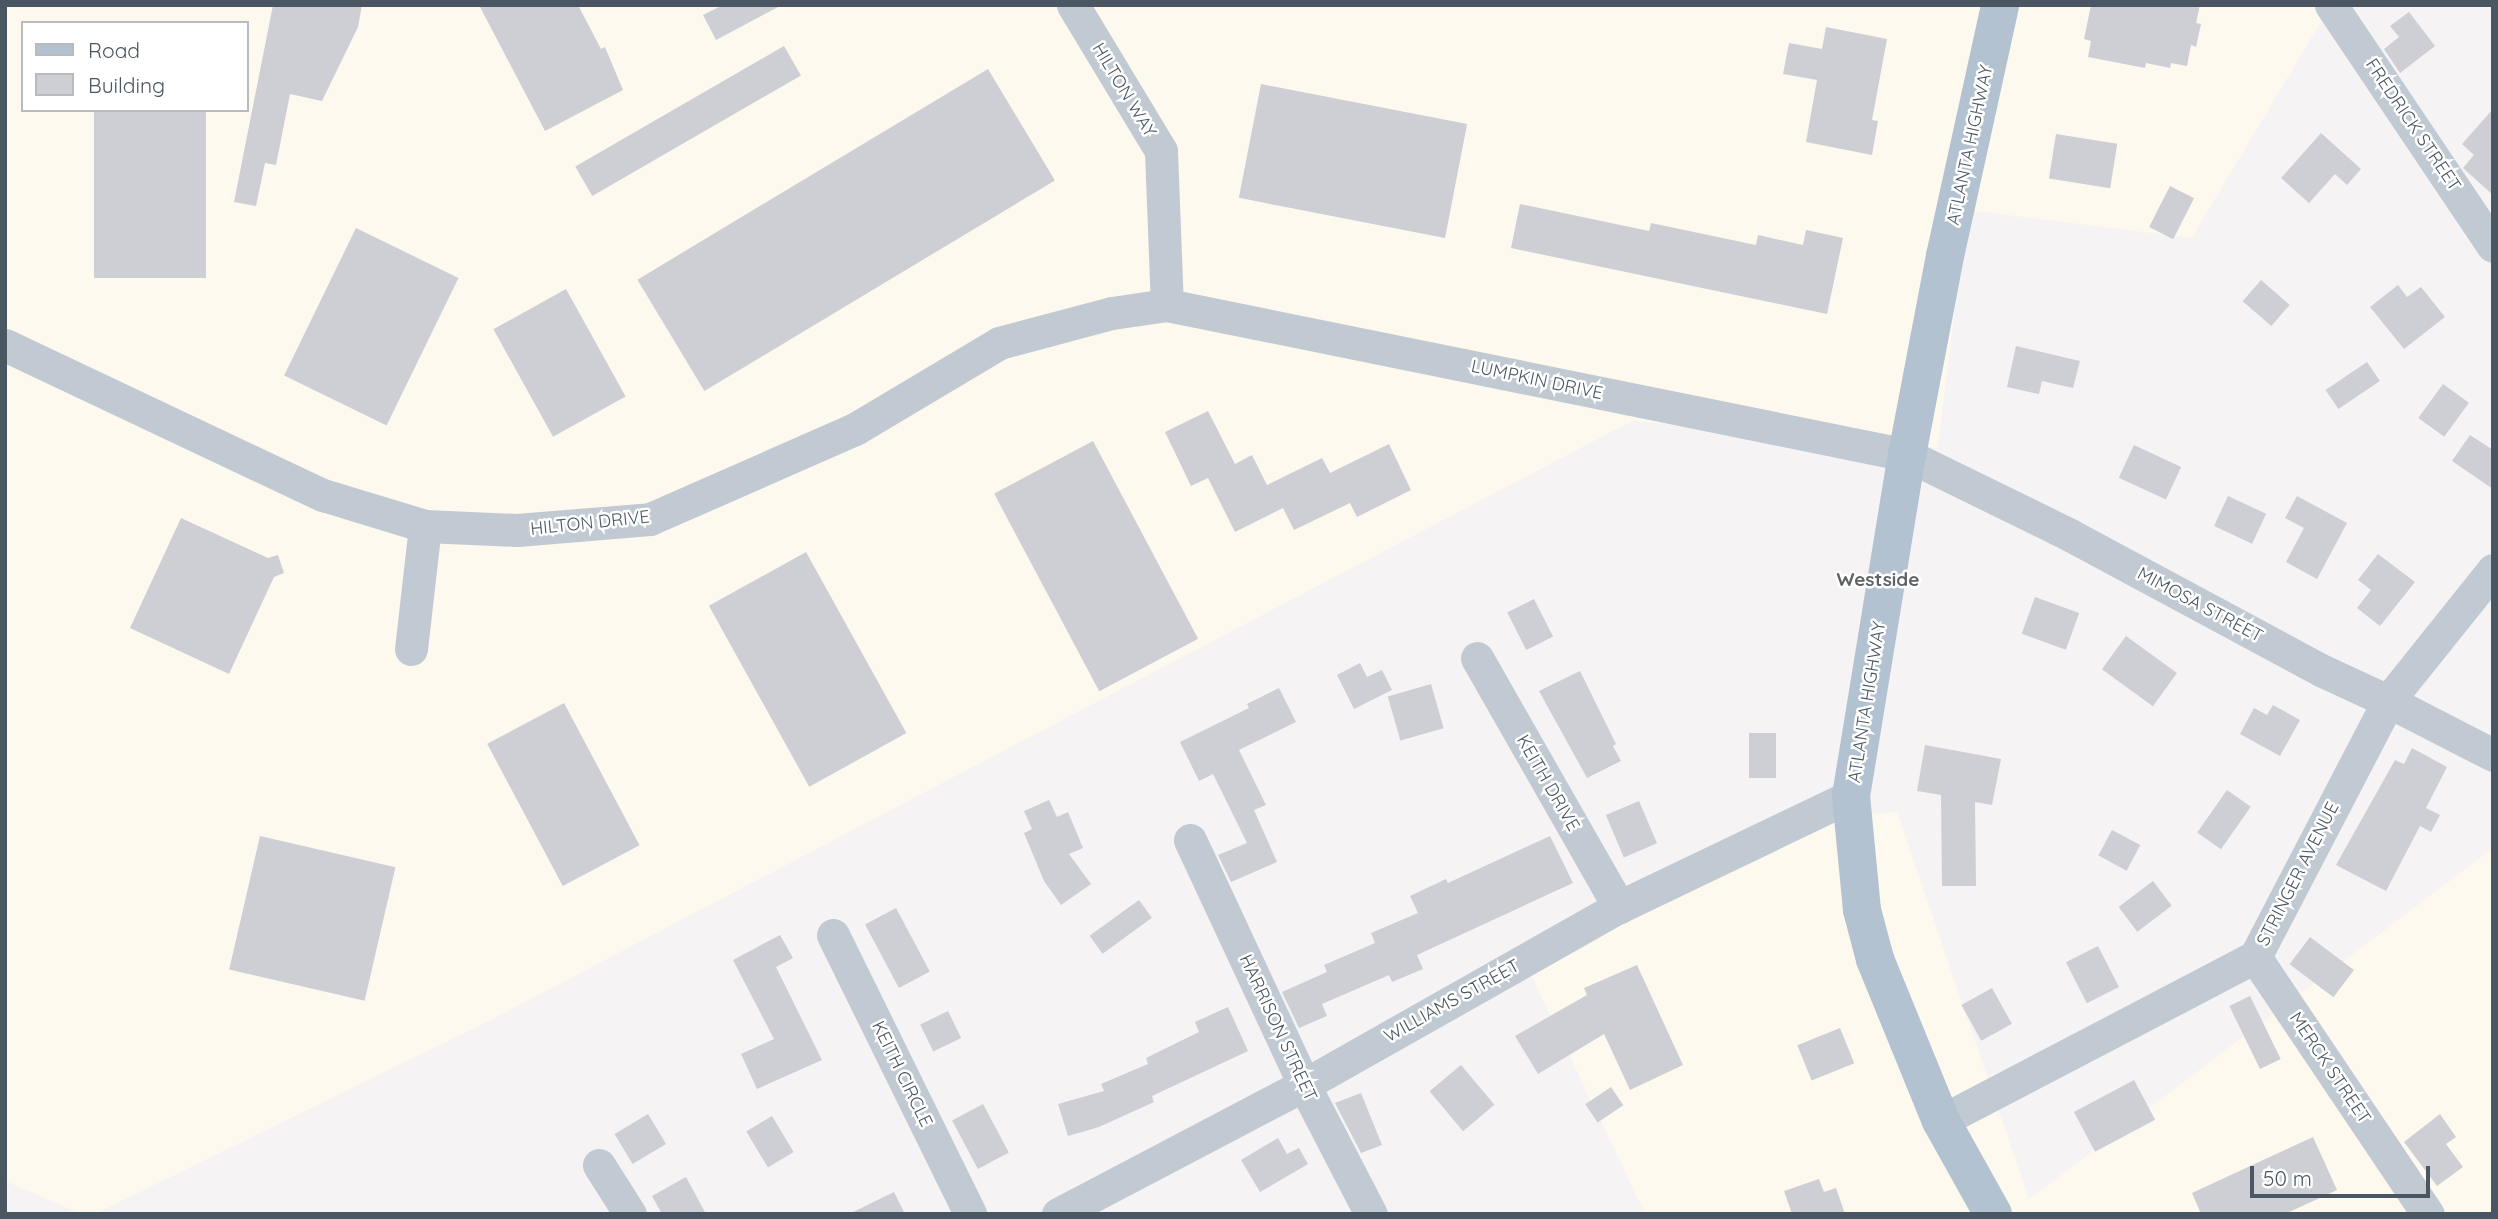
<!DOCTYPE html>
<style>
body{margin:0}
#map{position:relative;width:2498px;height:1219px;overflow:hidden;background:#f5f3f3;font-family:Quicksand,sans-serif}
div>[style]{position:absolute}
.commercial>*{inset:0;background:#fdf9ef}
.building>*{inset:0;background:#cdcfd5;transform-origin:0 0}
.minor>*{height:33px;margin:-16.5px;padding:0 16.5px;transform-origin:16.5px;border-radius:16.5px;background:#c1cad2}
.major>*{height:38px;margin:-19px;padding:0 19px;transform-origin:19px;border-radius:19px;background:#b3c2d1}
span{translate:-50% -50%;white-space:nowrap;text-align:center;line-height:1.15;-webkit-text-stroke:5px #fff;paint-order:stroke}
.street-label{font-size:18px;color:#4a5661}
.neighbourhood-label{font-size:19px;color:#5f6368;font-weight:700}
.frame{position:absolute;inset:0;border:7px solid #4a5661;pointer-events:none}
.legend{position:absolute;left:21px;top:21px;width:228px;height:91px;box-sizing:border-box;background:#fff;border:2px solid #b7bbc0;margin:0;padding:9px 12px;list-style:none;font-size:21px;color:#4a5661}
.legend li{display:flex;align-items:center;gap:14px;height:35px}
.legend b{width:35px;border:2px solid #b7bbc0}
.scale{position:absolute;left:2250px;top:1166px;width:180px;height:32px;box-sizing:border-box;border:4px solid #4a5661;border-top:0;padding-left:9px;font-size:21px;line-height:24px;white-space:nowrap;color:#4a5661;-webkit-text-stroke:5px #fff;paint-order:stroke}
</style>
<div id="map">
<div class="commercial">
<div style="clip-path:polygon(evenodd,5px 5px,2321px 5px,2326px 13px,2192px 238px,1967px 210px,1938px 448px,1632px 421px,487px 1022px,95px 1214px,81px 1214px,5px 1181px,5px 5px,23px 23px,247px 23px,247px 110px,23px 110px,23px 23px)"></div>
<div style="clip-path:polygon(1897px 812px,2029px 1199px,2493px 848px,2493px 1214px,1645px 1214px,1519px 950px,1801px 820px)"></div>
</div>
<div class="building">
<div style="clip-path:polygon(273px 5px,362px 5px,358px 27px,322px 101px,290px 94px,276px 165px,265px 163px,256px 206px,234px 202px)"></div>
<div style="clip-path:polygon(479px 5px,578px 5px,601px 49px,605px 47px,623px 90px,545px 131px)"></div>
<div style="clip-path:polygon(723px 5px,782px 5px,716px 40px,703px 15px)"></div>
<div style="clip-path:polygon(2091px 5px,2200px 5px,2196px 23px,2201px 24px,2196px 47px,2191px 45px,2187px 66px,2171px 63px,2170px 68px,2146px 63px,2145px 68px,2088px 57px,2091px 41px,2084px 39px)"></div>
<div style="clip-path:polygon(2409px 12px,2435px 46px,2400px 73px,2384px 49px,2399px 37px,2390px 26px)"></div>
<div style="clip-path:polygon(1826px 27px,1887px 39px,1872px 120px,1878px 121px,1872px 155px,1806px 142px,1817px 80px,1783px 74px,1789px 43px,1822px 49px)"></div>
<div style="left:784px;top:46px;width:34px;height:241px;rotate:60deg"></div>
<div style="left:988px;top:69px;width:130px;height:409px;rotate:59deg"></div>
<div style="left:1261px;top:84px;width:210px;height:116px;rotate:11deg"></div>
<div style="clip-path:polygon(2493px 109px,2493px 195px,2463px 168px,2474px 155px,2462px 144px)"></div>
<div style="left:94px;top:110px;width:112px;height:168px"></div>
<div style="clip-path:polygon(2321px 133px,2361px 169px,2347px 185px,2335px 174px,2309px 203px,2281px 178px)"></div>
<div style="left:2056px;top:134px;width:62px;height:45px;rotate:9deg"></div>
<div style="left:2170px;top:186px;width:27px;height:46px;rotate:27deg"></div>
<div style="clip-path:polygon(1520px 204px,1649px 231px,1651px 223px,1756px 245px,1758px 235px,1803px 245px,1806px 230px,1843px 238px,1827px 314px,1511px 248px)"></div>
<div style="left:356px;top:228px;width:114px;height:164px;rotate:26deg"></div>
<div style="left:2261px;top:280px;width:38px;height:28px;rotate:41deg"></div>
<div style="clip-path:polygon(2398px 285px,2407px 297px,2421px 287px,2445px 317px,2404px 349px,2370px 307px)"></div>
<div style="left:566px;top:289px;width:123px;height:83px;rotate:61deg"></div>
<div style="clip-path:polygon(2016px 346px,2080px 361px,2073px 388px,2042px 381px,2039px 394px,2007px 387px)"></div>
<div style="left:2367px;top:362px;width:23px;height:50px;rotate:56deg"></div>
<div style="left:2443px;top:384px;width:32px;height:42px;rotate:36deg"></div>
<div style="clip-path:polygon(1208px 411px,1235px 464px,1252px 455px,1267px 485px,1322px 458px,1330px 473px,1389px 444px,1411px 490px,1357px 517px,1350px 503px,1294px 530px,1283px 508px,1235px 532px,1208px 478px,1191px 486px,1165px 432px)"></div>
<div style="clip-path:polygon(2470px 435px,2493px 450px,2493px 489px,2452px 461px)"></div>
<div style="left:1093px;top:441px;width:224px;height:112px;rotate:62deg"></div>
<div style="left:2134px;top:445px;width:52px;height:36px;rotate:25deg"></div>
<div style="left:2228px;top:496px;width:42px;height:33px;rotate:25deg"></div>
<div style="clip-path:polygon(2297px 496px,2347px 523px,2317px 579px,2286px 562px,2304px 528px,2285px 518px)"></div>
<div style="clip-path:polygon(181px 518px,268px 558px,278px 555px,284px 573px,274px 577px,229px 674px,130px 628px)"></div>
<div style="left:806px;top:552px;width:207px;height:111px;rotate:61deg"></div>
<div style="clip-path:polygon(2378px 554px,2415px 582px,2380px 626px,2357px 608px,2371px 590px,2358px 580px)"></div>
<div style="left:2035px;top:597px;width:47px;height:39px;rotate:20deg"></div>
<div style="left:1534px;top:599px;width:42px;height:30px;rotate:63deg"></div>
<div style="left:2126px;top:636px;width:63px;height:41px;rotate:36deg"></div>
<div style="clip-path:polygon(1360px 663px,1367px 677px,1382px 670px,1392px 690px,1354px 709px,1337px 675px)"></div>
<div style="clip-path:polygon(1580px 671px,1616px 744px,1613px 746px,1621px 761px,1587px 778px,1539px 691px)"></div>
<div style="left:1431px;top:684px;width:46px;height:45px;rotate:74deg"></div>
<div style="clip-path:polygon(1279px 688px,1296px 722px,1239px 750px,1266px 805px,1254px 810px,1277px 862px,1231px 882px,1218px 855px,1247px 843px,1213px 774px,1199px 781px,1180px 742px,1249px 708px,1247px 704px)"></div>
<div style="left:564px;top:703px;width:161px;height:87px;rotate:62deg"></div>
<div style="clip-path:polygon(2273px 705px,2300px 720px,2280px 756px,2240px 734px,2254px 708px,2267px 715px)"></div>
<div style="left:1749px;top:733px;width:27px;height:45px"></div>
<div style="clip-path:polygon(1925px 745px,2001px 759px,1992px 805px,1975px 802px,1976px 886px,1942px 886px,1941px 795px,1917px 791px)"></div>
<div style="clip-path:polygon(2412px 748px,2447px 767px,2426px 808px,2440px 815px,2431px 832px,2420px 826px,2386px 891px,2336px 865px,2395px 760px,2404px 764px)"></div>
<div style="left:2227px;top:790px;width:29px;height:52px;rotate:35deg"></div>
<div style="clip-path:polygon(1049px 800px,1057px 817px,1068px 812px,1083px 848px,1069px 854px,1091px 884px,1061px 905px,1044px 881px,1024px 833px,1032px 829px,1024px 811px)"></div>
<div style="left:1639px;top:801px;width:46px;height:36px;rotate:67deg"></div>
<div style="left:2112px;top:830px;width:32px;height:29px;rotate:28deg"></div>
<div style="left:260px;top:836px;width:139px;height:137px;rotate:13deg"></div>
<div style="clip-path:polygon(1550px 836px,1573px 883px,1417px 955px,1423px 969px,1392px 982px,1389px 975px,1322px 1004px,1327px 1016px,1299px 1028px,1282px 992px,1327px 972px,1324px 965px,1375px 943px,1371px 933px,1418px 913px,1410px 896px,1446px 879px,1448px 883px)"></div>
<div style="left:2153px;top:881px;width:31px;height:43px;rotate:53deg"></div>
<div style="left:1139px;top:900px;width:22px;height:61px;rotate:54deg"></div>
<div style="left:896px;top:908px;width:72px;height:35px;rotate:62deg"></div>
<div style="clip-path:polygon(780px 935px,793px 958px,776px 967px,822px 1060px,757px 1089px,741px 1054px,774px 1039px,733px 960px)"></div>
<div style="left:2310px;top:937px;width:55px;height:34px;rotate:37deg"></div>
<div style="left:2098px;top:946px;width:46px;height:36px;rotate:63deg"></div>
<div style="clip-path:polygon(1637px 965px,1683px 1065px,1630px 1090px,1604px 1034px,1538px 1074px,1515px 1036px,1587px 995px,1584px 988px)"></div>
<div style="left:1992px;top:988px;width:41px;height:35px;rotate:61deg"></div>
<div style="left:2250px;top:996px;width:70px;height:23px;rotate:64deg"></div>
<div style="clip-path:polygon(1228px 1007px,1248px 1051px,1152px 1096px,1154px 1102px,1099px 1127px,1068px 1136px,1058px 1104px,1104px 1091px,1101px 1084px,1148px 1064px,1146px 1058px,1199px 1032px,1195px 1022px)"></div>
<div style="left:948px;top:1011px;width:30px;height:31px;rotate:64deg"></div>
<div style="left:1840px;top:1028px;width:38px;height:46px;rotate:68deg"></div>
<div style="left:1461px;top:1065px;width:52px;height:41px;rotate:50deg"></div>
<div style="left:2134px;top:1080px;width:45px;height:68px;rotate:62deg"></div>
<div style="left:1611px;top:1087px;width:22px;height:31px;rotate:56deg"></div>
<div style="clip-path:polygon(1361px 1093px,1382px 1145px,1361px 1153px,1335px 1103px)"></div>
<div style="left:983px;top:1104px;width:55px;height:35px;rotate:62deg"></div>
<div style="left:648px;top:1114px;width:35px;height:39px;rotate:59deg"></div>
<div style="clip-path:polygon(2440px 1114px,2456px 1137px,2446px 1144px,2463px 1167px,2437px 1186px,2404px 1142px)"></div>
<div style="left:772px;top:1116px;width:42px;height:30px;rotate:59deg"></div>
<div style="clip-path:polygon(2313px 1137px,2337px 1190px,2285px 1214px,2201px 1214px,2192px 1193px)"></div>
<div style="clip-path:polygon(1278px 1138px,1287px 1154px,1299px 1148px,1308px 1164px,1260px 1192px,1241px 1160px)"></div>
<div style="clip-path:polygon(686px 1177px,706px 1214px,662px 1214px,652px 1196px)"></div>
<div style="clip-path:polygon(1819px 1179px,1824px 1192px,1836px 1188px,1845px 1214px,1792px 1214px,1784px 1191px)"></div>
<div style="clip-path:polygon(894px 1192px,905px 1214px,849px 1214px)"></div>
</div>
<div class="minor">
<div style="left:1073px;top:5px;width:170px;rotate:58.9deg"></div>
<div style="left:1161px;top:151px;width:154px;rotate:87.8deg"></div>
<div style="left:2331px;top:5px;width:290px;rotate:56.1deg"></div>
<div style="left:5px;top:345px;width:352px;rotate:25.3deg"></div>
<div style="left:323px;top:495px;width:107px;rotate:16.9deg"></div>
<div style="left:425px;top:526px;width:92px;rotate:2.5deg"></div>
<div style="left:517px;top:530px;width:133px;rotate:-4.7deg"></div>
<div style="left:650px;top:519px;width:224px;rotate:-23.7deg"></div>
<div style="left:855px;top:429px;width:168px;rotate:-30.8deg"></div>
<div style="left:999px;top:343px;width:117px;rotate:-14.9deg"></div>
<div style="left:1112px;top:313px;width:56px;rotate:-8.3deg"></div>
<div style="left:1167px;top:305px;width:755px;rotate:11.46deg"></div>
<div style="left:1907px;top:455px;width:182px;rotate:26.1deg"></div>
<div style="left:2070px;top:535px;width:287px;rotate:28.3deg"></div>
<div style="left:2323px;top:671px;width:72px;rotate:24.8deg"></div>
<div style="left:2388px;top:701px;width:118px;rotate:27.2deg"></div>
<div style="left:411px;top:649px;width:124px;rotate:-83.5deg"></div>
<div style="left:1477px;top:658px;width:287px;rotate:60.3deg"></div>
<div style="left:1190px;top:840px;width:270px;rotate:65deg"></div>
<div style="left:1304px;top:1085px;width:145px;rotate:62.6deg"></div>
<div style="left:833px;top:935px;width:311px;rotate:63.8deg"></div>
<div style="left:2255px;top:957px;width:310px;rotate:56.1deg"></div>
<div style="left:1941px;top:1121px;width:354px;rotate:-27.6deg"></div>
<div style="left:2255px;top:957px;width:288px;rotate:-62.5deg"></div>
<div style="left:2388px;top:701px;width:168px;rotate:-51.3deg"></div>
<div style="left:599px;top:1165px;width:58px;rotate:57.7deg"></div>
<div style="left:1058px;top:1214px;width:278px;rotate:-27.7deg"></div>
<div style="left:1304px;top:1085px;width:362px;rotate:-29.5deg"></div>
<div style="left:1619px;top:907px;width:257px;rotate:-25.6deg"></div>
</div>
<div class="major">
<div style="left:1993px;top:1214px;width:107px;rotate:-119.2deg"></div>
<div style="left:1941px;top:1121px;width:175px;rotate:-112.2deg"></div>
<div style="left:1875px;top:959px;width:51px;rotate:-104.9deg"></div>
<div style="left:1862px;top:910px;width:115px;rotate:-95.5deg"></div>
<div style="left:1851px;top:796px;width:346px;rotate:-80.7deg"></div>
<div style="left:1907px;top:455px;width:203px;rotate:-79.2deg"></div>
<div style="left:1945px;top:256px;width:257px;rotate:-77.6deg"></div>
</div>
<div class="street-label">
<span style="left:1124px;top:90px;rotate:59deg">HILTON WAY</span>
<span style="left:2413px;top:125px;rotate:56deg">FREDRICK STREET</span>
<span style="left:1970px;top:145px;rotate:-78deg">ATLANTA HIGHWAY</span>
<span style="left:1537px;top:380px;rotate:12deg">LUMPKIN DRIVE</span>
<span style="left:590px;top:523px;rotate:-6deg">HILTON DRIVE</span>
<span style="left:2200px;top:605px;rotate:28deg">MIMOSA STREET</span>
<span style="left:1867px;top:702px;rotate:-81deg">ATLANTA HIGHWAY</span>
<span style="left:1548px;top:783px;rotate:60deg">KEITH DRIVE</span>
<span style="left:2298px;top:874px;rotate:-63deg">STRINGER AVENUE</span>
<span style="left:1452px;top:1001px;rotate:-29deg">WILLIAMS STREET</span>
<span style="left:1278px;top:1028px;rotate:65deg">HARRISON STREET</span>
<span style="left:2330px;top:1068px;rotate:56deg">MERCK STREET</span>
<span style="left:902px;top:1074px;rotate:64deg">KEITH CIRCLE</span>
</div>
<div class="neighbourhood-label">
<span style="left:1878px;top:580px">Westside</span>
</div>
<div class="frame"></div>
<ul class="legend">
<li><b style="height:9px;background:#b3c2d1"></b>Road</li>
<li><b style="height:19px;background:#cdcfd5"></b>Building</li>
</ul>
<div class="scale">50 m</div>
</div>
